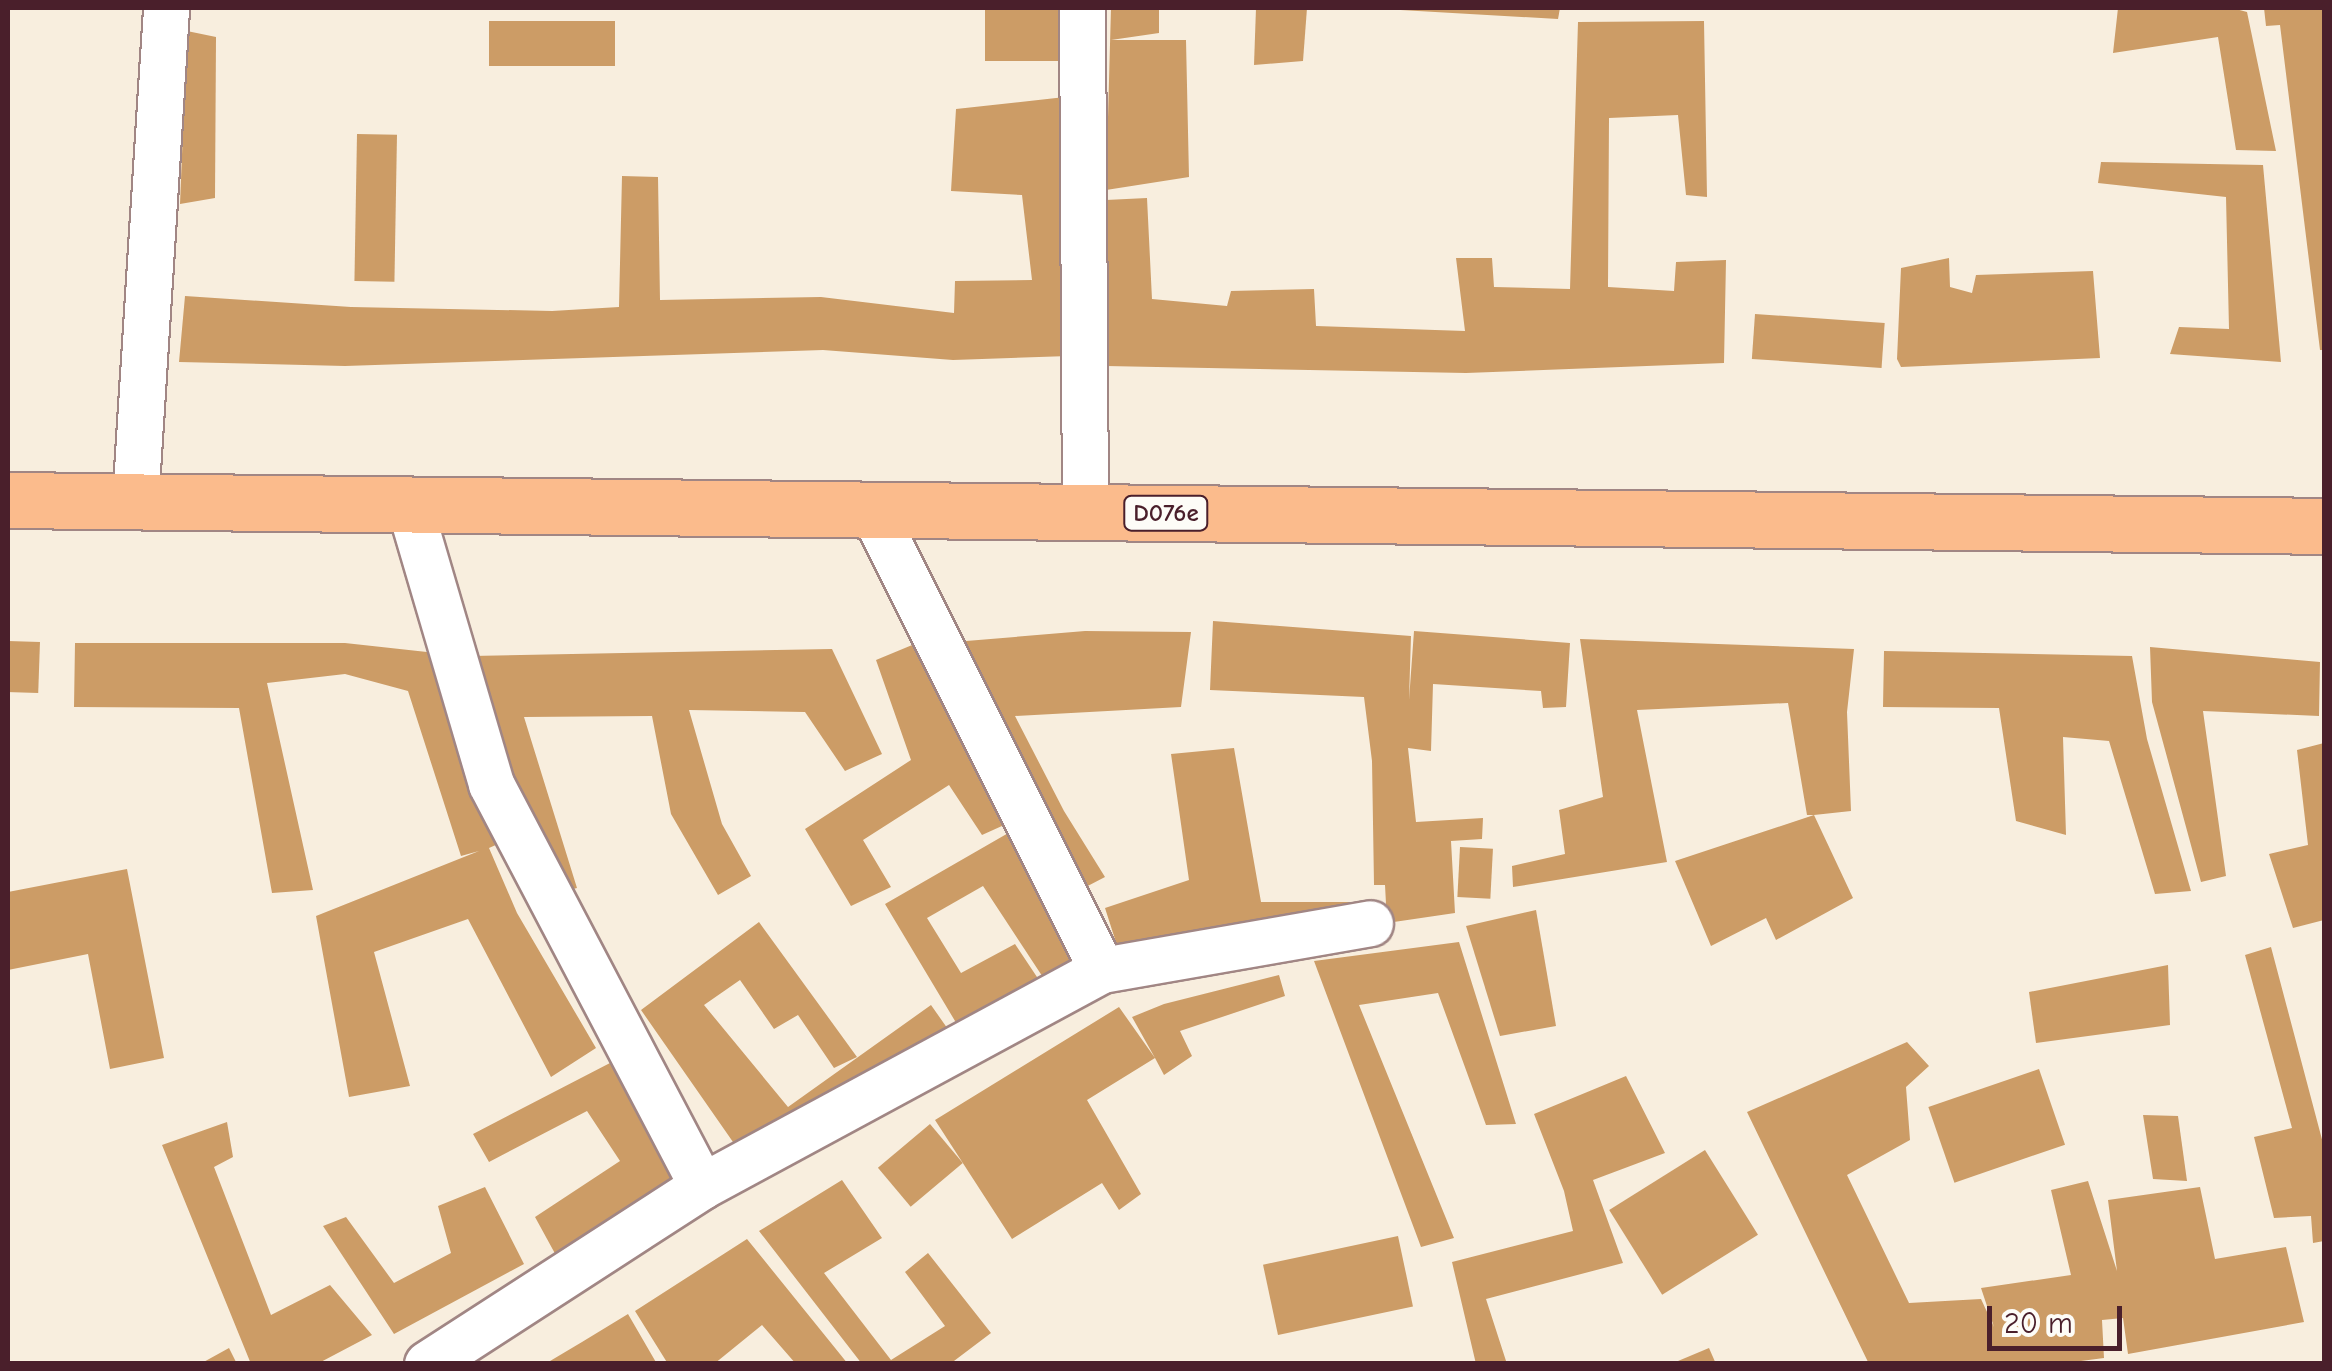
<!DOCTYPE html>
<style>
body{margin:0}
#map{position:relative;width:2332px;height:1371px;overflow:hidden;background:#f8eede;font-family:"Comic Neue",sans-serif}
div>[style]{position:absolute}
.building>*{inset:0;background:#cc9c66;transform-origin:0 0}
.roads{filter:drop-shadow(2px 0 #a18684) drop-shadow(-2px 0 #a18684) drop-shadow(0 2px #a18684) drop-shadow(0 -2px #a18684)}
.minor>*{height:45px;margin:-22.5px;padding:0 22.5px;transform-origin:22.5px;border-radius:22.5px;background:#fff}
.major>*{height:55px;margin:-27.5px;padding:0 27.5px;transform-origin:27.5px;border-radius:27.5px;background:#fbbb8c}
span{translate:-50% -50%;white-space:nowrap;text-align:center;line-height:1.15;-webkit-text-stroke:8px #fdfcf7;paint-order:stroke}
.shield-label span{padding:2px 8px;background:#fdfcf7;border:2px solid;border-radius:8px;-webkit-text-stroke-width:0}
.shield-label{font-size:25px;color:#4a1f2b;font-weight:700}
.frame{position:absolute;inset:0;border:10px solid #4a1f2b;pointer-events:none}
.scale{position:absolute;left:1987px;top:1306px;width:135px;height:45px;box-sizing:border-box;border:5px solid #4a1f2b;border-top:0;padding-left:12px;font-size:30px;line-height:35px;white-space:nowrap;color:#4a1f2b;-webkit-text-stroke:8px #fdfcf7;paint-order:stroke}
</style>
<div id="map">
<div class="building">
<div style="left:985px;top:8px;width:75px;height:53px"></div>
<div style="clip-path:polygon(1111px 8px,1159px 8px,1159px 33px,1111px 40px,1186px 40px,1189px 177px,1106px 190px)"></div>
<div style="clip-path:polygon(1256px 8px,1307px 8px,1303px 61px,1254px 65px)"></div>
<div style="clip-path:polygon(1366px 8px,1560px 8px,1558px 19px)"></div>
<div style="clip-path:polygon(2118px 8px,2232px 8px,2247px 12px,2276px 151px,2236px 150px,2218px 37px,2113px 53px)"></div>
<div style="clip-path:polygon(2264px 8px,2324px 8px,2324px 350px,2320px 350px,2280px 25px,2266px 26px)"></div>
<div style="left:489px;top:21px;width:126px;height:45px"></div>
<div style="clip-path:polygon(1704px 21px,1707px 197px,1686px 195px,1678px 115px,1609px 118px,1608px 287px,1674px 291px,1676px 262px,1726px 260px,1724px 363px,1466px 373px,1106px 366px,1106px 200px,1147px 198px,1152px 299px,1227px 306px,1231px 291px,1314px 289px,1316px 326px,1465px 331px,1456px 258px,1492px 258px,1494px 287px,1570px 289px,1578px 22px)"></div>
<div style="clip-path:polygon(187px 31px,216px 37px,215px 198px,180px 204px)"></div>
<div style="clip-path:polygon(1065px 97px,1069px 356px,953px 360px,823px 350px,345px 366px,179px 362px,185px 296px,351px 307px,552px 311px,619px 307px,622px 176px,658px 177px,660px 300px,821px 297px,954px 313px,955px 281px,1032px 280px,1022px 195px,951px 191px,956px 109px)"></div>
<div style="left:357px;top:134px;width:40px;height:147px;rotate:1deg"></div>
<div style="clip-path:polygon(2101px 162px,2263px 165px,2281px 362px,2170px 354px,2179px 327px,2229px 329px,2226px 197px,2098px 183px)"></div>
<div style="clip-path:polygon(1949px 258px,1950px 287px,1972px 293px,1976px 275px,2093px 271px,2100px 358px,1901px 367px,1897px 359px,1901px 268px)"></div>
<div style="left:1755px;top:314px;width:130px;height:45px;rotate:4deg"></div>
<div style="clip-path:polygon(1213px 621px,1411px 636px,1409px 700px,1414px 631px,1570px 643px,1566px 707px,1543px 708px,1541px 691px,1433px 684px,1431px 751px,1408px 748px,1416px 822px,1483px 818px,1482px 839px,1451px 841px,1455px 913px,1387px 923px,1385px 885px,1374px 885px,1372px 761px,1364px 697px,1210px 690px)"></div>
<div style="clip-path:polygon(1085px 631px,1191px 632px,1181px 707px,1015px 716px,1064px 811px,1105px 877px,1080px 890px,954px 642px)"></div>
<div style="clip-path:polygon(1580px 639px,1854px 649px,1847px 712px,1851px 811px,1814px 815px,1853px 898px,1776px 940px,1766px 918px,1711px 946px,1675px 861px,1814px 815px,1807px 815px,1788px 703px,1637px 710px,1667px 862px,1513px 887px,1512px 866px,1565px 854px,1559px 810px,1603px 797px)"></div>
<div style="left:8px;top:641px;width:32px;height:51px;rotate:2deg"></div>
<div style="clip-path:polygon(75px 643px,345px 643px,436px 653px,498px 844px,489px 848px,517px 913px,596px 1048px,551px 1077px,468px 919px,374px 952px,410px 1086px,349px 1097px,316px 916px,479px 851px,461px 856px,408px 691px,345px 674px,267px 683px,313px 890px,272px 893px,239px 708px,74px 707px)"></div>
<div style="clip-path:polygon(917px 643px,1013px 821px,982px 835px,949px 785px,863px 840px,891px 887px,851px 906px,805px 829px,911px 760px,876px 660px)"></div>
<div style="clip-path:polygon(2150px 647px,2320px 662px,2319px 716px,2203px 711px,2226px 876px,2201px 882px,2152px 702px)"></div>
<div style="clip-path:polygon(832px 649px,882px 754px,845px 771px,805px 712px,689px 710px,722px 824px,751px 876px,718px 895px,671px 814px,652px 716px,524px 717px,577px 888px,554px 894px,472px 721px,472px 656px)"></div>
<div style="clip-path:polygon(1884px 651px,2132px 656px,2147px 739px,2191px 891px,2155px 894px,2109px 741px,2063px 737px,2066px 835px,2016px 821px,1999px 708px,1883px 707px)"></div>
<div style="clip-path:polygon(2324px 743px,2324px 920px,2293px 928px,2269px 854px,2308px 845px,2297px 750px)"></div>
<div style="clip-path:polygon(1234px 748px,1261px 902px,1380px 902px,1379px 928px,1121px 958px,1105px 908px,1189px 880px,1171px 754px)"></div>
<div style="clip-path:polygon(1017px 828px,1090px 966px,1050px 988px,983px 886px,927px 918px,961px 973px,1015px 944px,1047px 992px,964px 1036px,885px 904px)"></div>
<div style="left:1460px;top:847px;width:33px;height:50px;rotate:3deg"></div>
<div style="clip-path:polygon(127px 869px,164px 1058px,110px 1069px,88px 954px,8px 970px,8px 892px)"></div>
<div style="clip-path:polygon(1536px 910px,1556px 1026px,1500px 1036px,1466px 926px)"></div>
<div style="clip-path:polygon(759px 922px,857px 1057px,834px 1068px,798px 1015px,774px 1029px,740px 980px,704px 1005px,788px 1107px,931px 1005px,957px 1042px,756px 1175px,641px 1010px)"></div>
<div style="clip-path:polygon(1459px 942px,1516px 1124px,1486px 1125px,1438px 993px,1359px 1005px,1454px 1238px,1421px 1247px,1314px 961px)"></div>
<div style="clip-path:polygon(2271px 947px,2324px 1147px,2324px 1241px,2313px 1243px,2311px 1216px,2274px 1218px,2254px 1137px,2292px 1128px,2245px 955px)"></div>
<div style="clip-path:polygon(2168px 965px,2170px 1025px,2036px 1043px,2029px 992px)"></div>
<div style="clip-path:polygon(1279px 975px,1285px 996px,1180px 1031px,1192px 1056px,1164px 1075px,1155px 1058px,1087px 1100px,1141px 1194px,1119px 1210px,1102px 1183px,1012px 1239px,935px 1120px,1119px 1007px,1155px 1058px,1132px 1017px,1164px 1004px)"></div>
<div style="clip-path:polygon(1907px 1042px,1929px 1066px,1906px 1087px,1910px 1140px,1847px 1175px,1909px 1303px,1981px 1299px,1994px 1327px,1981px 1288px,2071px 1275px,2051px 1190px,2088px 1181px,2117px 1271px,2108px 1200px,2200px 1187px,2215px 1259px,2286px 1247px,2304px 1322px,2128px 1354px,2123px 1318px,2102px 1320px,2104px 1358px,2058px 1364px,1869px 1364px,1747px 1112px)"></div>
<div style="clip-path:polygon(610px 1063px,679px 1175px,558px 1259px,535px 1217px,620px 1161px,587px 1111px,489px 1162px,473px 1134px)"></div>
<div style="left:2039px;top:1069px;width:80px;height:117px;rotate:71deg"></div>
<div style="clip-path:polygon(1626px 1076px,1665px 1153px,1593px 1180px,1623px 1263px,1486px 1299px,1507px 1364px,1476px 1364px,1452px 1262px,1573px 1231px,1564px 1191px,1534px 1114px)"></div>
<div style="clip-path:polygon(2143px 1115px,2178px 1116px,2187px 1181px,2153px 1179px)"></div>
<div style="clip-path:polygon(227px 1122px,233px 1157px,214px 1167px,271px 1315px,330px 1285px,372px 1335px,317px 1364px,251px 1364px,162px 1145px)"></div>
<div style="left:930px;top:1124px;width:51px;height:68px;rotate:50deg"></div>
<div style="left:1705px;top:1150px;width:100px;height:113px;rotate:58deg"></div>
<div style="clip-path:polygon(842px 1180px,882px 1238px,824px 1273px,891px 1360px,945px 1326px,905px 1272px,928px 1253px,991px 1333px,950px 1364px,862px 1364px,759px 1231px)"></div>
<div style="clip-path:polygon(485px 1187px,524px 1264px,394px 1334px,323px 1226px,346px 1217px,394px 1283px,451px 1253px,438px 1206px)"></div>
<div style="left:1398px;top:1236px;width:72px;height:138px;rotate:78deg"></div>
<div style="clip-path:polygon(747px 1239px,848px 1364px,796px 1364px,762px 1325px,714px 1364px,668px 1364px,635px 1311px)"></div>
<div style="clip-path:polygon(628px 1314px,657px 1364px,545px 1364px,582px 1342px)"></div>
<div style="clip-path:polygon(229px 1348px,237px 1364px,200px 1364px)"></div>
<div style="clip-path:polygon(1709px 1348px,1716px 1364px,1679px 1364px,1678px 1361px)"></div>
</div>
<div class="roads">
<div class="minor">
<div style="left:1082px;top:8px;width:504px;rotate:89.66deg"></div>
<div style="left:135px;top:502px;width:495px;rotate:-86.4deg"></div>
<div style="left:409px;top:505px;width:291px;rotate:73.6deg"></div>
<div style="left:491px;top:784px;width:454px;rotate:62.3deg"></div>
<div style="left:872px;top:510px;width:514px;rotate:63.43deg"></div>
<div style="left:427px;top:1364px;width:328px;rotate:-32.9deg"></div>
<div style="left:702px;top:1186px;width:455px;rotate:-28.4deg"></div>
<div style="left:1102px;top:970px;width:272px;rotate:-9.9deg"></div>
</div>
<div class="major">
<div style="left:8px;top:500px;width:2316px;rotate:0.64deg"></div>
</div>
</div>
<div class="shield-label">
<span style="left:1166px;top:513px">D076e</span>
</div>
<div class="frame"></div>
<div class="scale">20 m</div>
</div>
